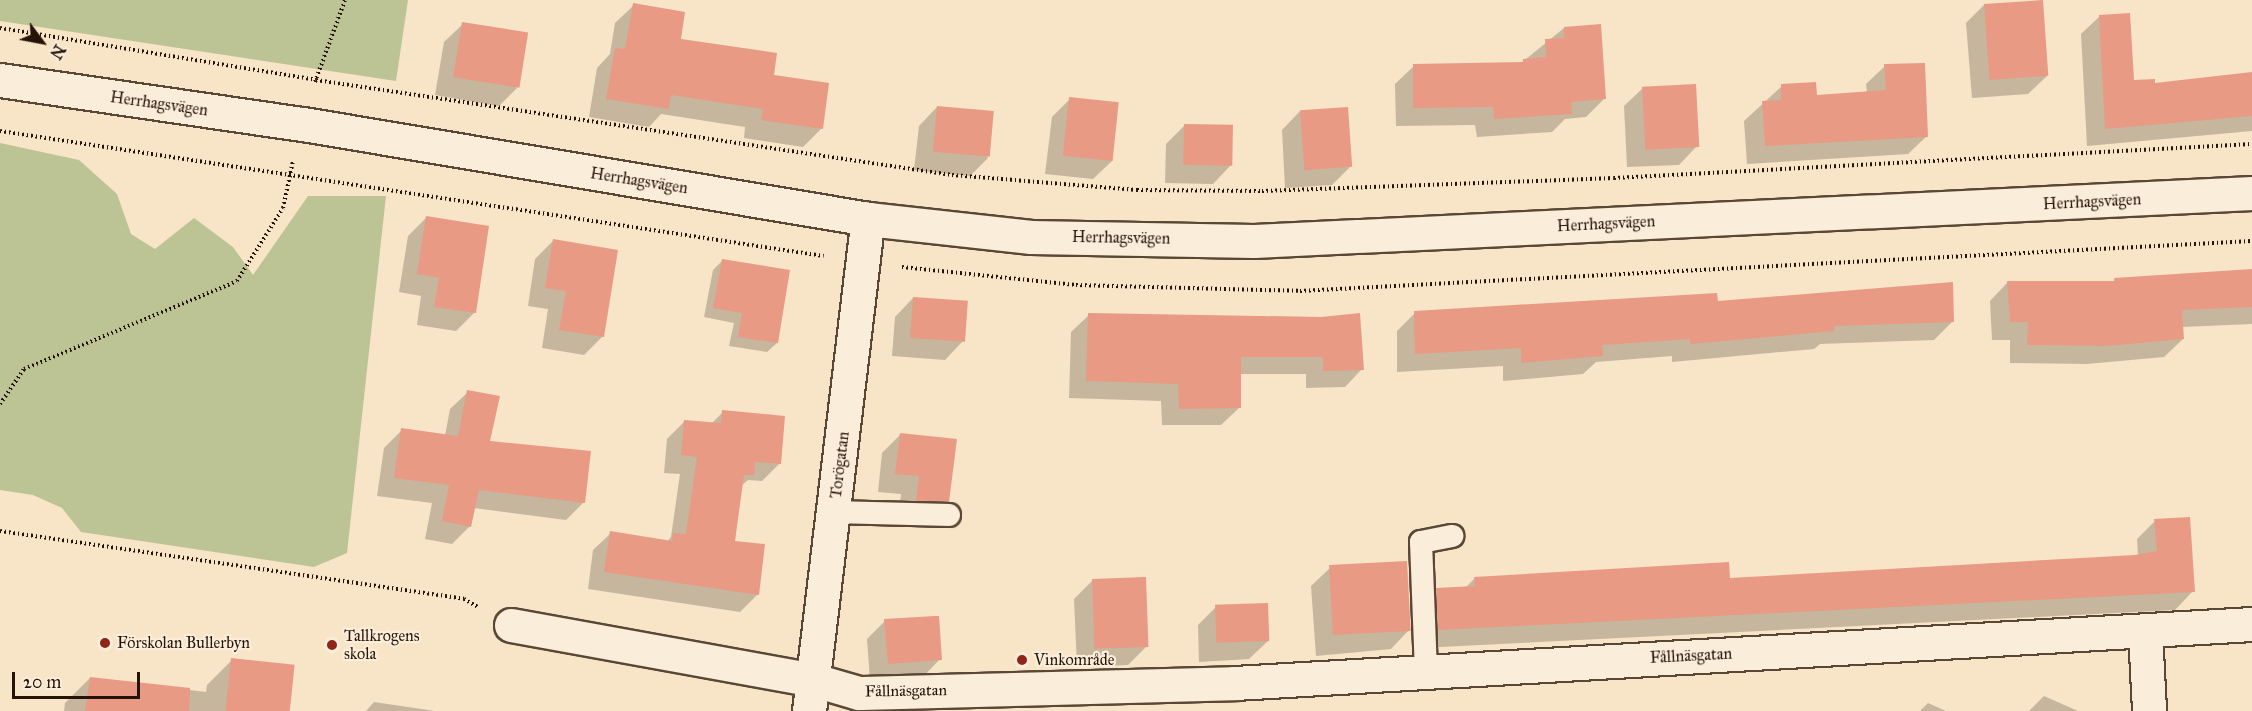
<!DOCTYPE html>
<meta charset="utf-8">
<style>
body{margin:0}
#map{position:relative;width:2252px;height:711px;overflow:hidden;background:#f8e4c6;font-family:"IM FELL Great Primer",serif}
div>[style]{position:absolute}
.green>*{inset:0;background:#bcc496}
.shadow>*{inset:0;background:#0003}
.building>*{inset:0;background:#e89a84;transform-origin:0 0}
.path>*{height:4px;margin-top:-2px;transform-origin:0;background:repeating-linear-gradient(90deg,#251305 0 1.5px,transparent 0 4.5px)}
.roads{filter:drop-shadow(2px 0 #5a4735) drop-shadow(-2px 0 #5a4735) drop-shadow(0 2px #5a4735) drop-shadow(0 -2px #5a4735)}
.service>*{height:22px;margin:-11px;padding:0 11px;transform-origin:11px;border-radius:11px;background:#faedda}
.minor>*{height:33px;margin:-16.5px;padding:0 16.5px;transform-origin:16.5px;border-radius:16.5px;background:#faedda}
.dots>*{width:16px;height:16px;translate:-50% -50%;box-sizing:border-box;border:3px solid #faedda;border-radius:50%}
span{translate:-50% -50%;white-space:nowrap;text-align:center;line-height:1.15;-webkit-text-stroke:4.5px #faedda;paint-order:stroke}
.street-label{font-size:16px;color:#251305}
.poi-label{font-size:16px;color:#251305}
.left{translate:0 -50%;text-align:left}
.north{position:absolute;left:12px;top:12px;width:60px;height:60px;-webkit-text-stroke:4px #faedda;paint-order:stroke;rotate:122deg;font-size:16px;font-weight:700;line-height:24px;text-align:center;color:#251305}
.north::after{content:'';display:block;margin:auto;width:21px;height:27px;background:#251305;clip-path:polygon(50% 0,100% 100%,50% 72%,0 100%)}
.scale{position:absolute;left:12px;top:672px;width:128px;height:27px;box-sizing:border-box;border:3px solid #251305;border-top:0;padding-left:8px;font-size:18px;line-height:21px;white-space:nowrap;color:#251305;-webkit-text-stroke:4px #faedda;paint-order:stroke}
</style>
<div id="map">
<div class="green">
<div style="clip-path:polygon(0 0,408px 0,396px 81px,0 21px)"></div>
<div style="clip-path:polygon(0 143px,79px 160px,117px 194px,131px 234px,155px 249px,194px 218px,233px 247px,253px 275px,308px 196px,386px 196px,347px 553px,314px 567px,81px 532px,62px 508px,33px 495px,0 490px)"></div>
</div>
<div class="shadow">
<div style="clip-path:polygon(1985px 4px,2047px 76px,2028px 94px,1972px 98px,1966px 23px)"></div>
<div style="clip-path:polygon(634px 5px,679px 40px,773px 76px,821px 129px,803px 147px,744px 138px,745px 127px,661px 114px,649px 127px,589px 117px,597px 68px,610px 54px,615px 23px)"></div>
<div style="clip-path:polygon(2100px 16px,2133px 82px,2153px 85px,2252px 73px,2252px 131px,2087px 146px,2081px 34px)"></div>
<div style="clip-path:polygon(463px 24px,517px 88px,499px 106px,435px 95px,444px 42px)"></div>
<div style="clip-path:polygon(1564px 28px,1605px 98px,1586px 117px,1565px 119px,1552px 132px,1477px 137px,1475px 125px,1396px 126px,1395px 84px,1414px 66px,1520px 64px)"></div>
<div style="clip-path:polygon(1885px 66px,1927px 136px,1908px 154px,1747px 164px,1744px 121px,1782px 86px,1815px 96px,1867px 93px,1866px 84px)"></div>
<div style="clip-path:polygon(1643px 88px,1697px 146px,1679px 165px,1627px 167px,1624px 106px)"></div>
<div style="clip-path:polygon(1070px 99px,1112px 161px,1093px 179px,1045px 174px,1052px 117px)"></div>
<div style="clip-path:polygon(937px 107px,988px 158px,970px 176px,914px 170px,919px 126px)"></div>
<div style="clip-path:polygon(1300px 111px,1350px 167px,1332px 185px,1285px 188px,1282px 130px)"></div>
<div style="clip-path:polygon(1184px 126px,1231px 165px,1213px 184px,1165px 183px,1166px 144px)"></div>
<div style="clip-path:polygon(426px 218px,474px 313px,456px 331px,417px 325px,421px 296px,399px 292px,408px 236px)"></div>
<div style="clip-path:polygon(554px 240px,602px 337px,584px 355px,542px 348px,548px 309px,528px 306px,535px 259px)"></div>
<div style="clip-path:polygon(722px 261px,777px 343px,767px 352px,729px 346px,734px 323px,704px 317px,713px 270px)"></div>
<div style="clip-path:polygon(2252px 270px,2252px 324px,2182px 327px,2183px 339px,2164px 357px,2087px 364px,2010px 363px,2010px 340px,1992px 340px,1990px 301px,2008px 282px,2112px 283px,2115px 279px)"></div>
<div style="clip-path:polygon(913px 298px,963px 341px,945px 360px,892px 356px,895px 317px)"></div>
<div style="clip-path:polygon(1717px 303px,1953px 321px,1934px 340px,1820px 344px,1814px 349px,1672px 362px,1672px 356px,1596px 362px,1583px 374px,1503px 381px,1503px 366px,1397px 372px,1397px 331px,1415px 313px)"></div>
<div style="clip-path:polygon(1089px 315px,1321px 319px,1362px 369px,1345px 387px,1306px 388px,1306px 374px,1239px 374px,1239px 408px,1221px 425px,1162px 425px,1161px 401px,1069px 398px,1071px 332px)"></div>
<div style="clip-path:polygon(468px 392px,488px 442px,584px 502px,566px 520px,474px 508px,470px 526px,452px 544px,425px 539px,432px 503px,377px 496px,384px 448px,402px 430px,445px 436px,450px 409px)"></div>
<div style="clip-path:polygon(723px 412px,780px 463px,762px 481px,748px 480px,741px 486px,733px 542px,758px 594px,740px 612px,588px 589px,593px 550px,611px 533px,667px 542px,671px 537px,680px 474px,664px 473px,667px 439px,685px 421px,711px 424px)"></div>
<div style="clip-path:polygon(900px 435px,948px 501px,930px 519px,898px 518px,901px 494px,878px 492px,882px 453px)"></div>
<div style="clip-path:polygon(2155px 521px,2193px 591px,2175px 610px,1420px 648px,1419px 608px,1437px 590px,1465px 588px,1475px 578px,1729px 580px,2138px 556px,2137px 539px)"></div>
<div style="clip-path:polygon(1330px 568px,1409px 630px,1391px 649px,1316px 656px,1311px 586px)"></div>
<div style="clip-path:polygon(1093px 580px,1146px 647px,1128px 665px,1077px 667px,1074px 599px)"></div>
<div style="clip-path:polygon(1216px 607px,1268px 641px,1249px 659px,1199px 662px,1198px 625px)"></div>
<div style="clip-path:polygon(885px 621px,940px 659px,922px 678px,870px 681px,867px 639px)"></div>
<div style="clip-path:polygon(232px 660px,289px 711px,64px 711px,65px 703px,90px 678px,206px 692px,207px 685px)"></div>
<div style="clip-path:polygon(2044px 696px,2078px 711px,2029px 711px)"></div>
<div style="clip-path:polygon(374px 702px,435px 711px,366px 711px)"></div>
<div style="clip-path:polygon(1928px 703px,1946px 711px,1920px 711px)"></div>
</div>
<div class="building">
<div style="left:2043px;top:0;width:76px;height:59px;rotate:86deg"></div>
<div style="clip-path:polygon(633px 3px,685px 12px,681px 39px,777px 53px,774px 75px,829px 83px,823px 129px,761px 120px,763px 109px,671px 95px,669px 109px,606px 99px,615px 48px,625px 49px)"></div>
<div style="clip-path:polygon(2130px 13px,2134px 80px,2155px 79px,2155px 83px,2252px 72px,2252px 116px,2105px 129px,2099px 15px)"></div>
<div style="left:462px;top:22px;width:67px;height:56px;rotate:9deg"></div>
<div style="clip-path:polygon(1601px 24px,1606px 99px,1571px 102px,1572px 114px,1494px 119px,1493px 107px,1413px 108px,1413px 64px,1523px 62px,1523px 59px,1546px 57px,1545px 39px,1564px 38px,1564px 27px)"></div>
<div style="clip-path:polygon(1925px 63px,1928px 137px,1765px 146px,1762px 101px,1781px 100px,1781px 84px,1816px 82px,1817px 95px,1886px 90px,1884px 64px)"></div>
<div style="left:1696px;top:84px;width:63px;height:54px;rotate:87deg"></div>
<div style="left:1069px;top:97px;width:50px;height:59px;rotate:6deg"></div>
<div style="left:937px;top:106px;width:57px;height:46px;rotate:5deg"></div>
<div style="left:1348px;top:107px;width:60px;height:48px;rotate:86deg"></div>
<div style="left:1184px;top:124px;width:49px;height:41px;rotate:1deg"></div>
<div style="clip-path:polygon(426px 216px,489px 226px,476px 313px,434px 307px,439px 278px,417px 274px)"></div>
<div style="clip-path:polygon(553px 239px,618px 250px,604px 337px,559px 330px,566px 291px,545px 288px)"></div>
<div style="clip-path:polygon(722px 259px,790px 270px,778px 343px,738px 337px,742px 313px,713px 308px)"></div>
<div style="clip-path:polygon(2252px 269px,2252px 307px,2182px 310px,2184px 339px,2107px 346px,2027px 345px,2028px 322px,2010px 322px,2007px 281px,2115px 281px,2114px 278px)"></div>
<div style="clip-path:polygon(1953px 282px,1954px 322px,1834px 326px,1834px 331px,1690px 344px,1690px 339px,1602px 345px,1603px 356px,1521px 363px,1521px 348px,1415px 354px,1414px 311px,1717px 293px,1718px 301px)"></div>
<div style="left:913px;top:297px;width:55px;height:41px;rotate:4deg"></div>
<div style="clip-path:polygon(1088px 313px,1321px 317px,1360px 313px,1364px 370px,1323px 371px,1323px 357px,1241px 357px,1241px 408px,1179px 409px,1178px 384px,1086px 381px)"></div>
<div style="clip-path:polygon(467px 390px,500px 396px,490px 441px,591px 451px,585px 503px,479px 490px,471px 527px,442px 521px,449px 485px,394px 478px,401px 428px,458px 436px)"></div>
<div style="clip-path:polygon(722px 410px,785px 416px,781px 464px,755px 462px,754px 475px,744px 475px,735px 541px,765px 544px,759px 595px,604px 572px,610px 531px,672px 541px,673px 533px,686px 534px,697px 457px,681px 455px,684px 420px,721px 423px)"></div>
<div style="clip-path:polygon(900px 433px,957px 439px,949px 502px,916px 501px,919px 476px,895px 474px)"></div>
<div style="clip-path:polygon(2190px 517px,2195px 592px,1438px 630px,1436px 588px,1475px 586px,1474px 577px,1729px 562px,1730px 578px,2135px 555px,2157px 551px,2154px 519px)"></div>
<div style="left:1407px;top:561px;width:70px;height:78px;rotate:87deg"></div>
<div style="left:1146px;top:577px;width:70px;height:54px;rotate:88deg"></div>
<div style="left:1268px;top:603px;width:38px;height:53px;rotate:88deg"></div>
<div style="clip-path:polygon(935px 616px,939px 616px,942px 660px,888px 664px,884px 619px)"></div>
<div style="left:231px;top:658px;width:64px;height:53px;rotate:6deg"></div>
<div style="clip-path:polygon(90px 677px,190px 688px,189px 711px,85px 711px)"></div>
</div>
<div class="path">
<div style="left:0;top:28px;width:320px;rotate:9.3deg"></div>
<div style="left:316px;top:80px;width:643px;rotate:8.5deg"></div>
<div style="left:952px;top:175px;width:186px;rotate:4.6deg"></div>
<div style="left:1137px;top:190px;width:125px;rotate:0.5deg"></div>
<div style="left:1262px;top:191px;width:352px;rotate:-2.1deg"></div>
<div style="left:1614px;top:178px;width:639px;rotate:-3.05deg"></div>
<div style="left:315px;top:82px;width:87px;rotate:-69.9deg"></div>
<div style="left:0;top:131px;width:833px;rotate:8.63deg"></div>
<div style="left:902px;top:267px;width:175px;rotate:5.9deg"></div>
<div style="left:1076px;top:285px;width:224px;rotate:1.5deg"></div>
<div style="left:1300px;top:291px;width:953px;rotate:-3.01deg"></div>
<div style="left:0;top:404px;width:42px;rotate:-55.6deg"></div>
<div style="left:24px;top:369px;width:230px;rotate:-22.4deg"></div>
<div style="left:237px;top:281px;width:86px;rotate:-57.8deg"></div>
<div style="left:283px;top:208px;width:48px;rotate:-78deg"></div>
<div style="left:0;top:531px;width:469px;rotate:8.3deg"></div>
<div style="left:464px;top:599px;width:16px;rotate:30deg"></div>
</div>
<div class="roads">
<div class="service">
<div style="left:834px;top:512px;width:115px;rotate:1.5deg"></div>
<div style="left:1426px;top:672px;width:130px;rotate:-92.2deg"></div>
<div style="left:1421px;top:542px;width:32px;rotate:-11deg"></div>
</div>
<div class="minor">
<div style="left:0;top:80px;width:306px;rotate:8.3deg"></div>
<div style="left:303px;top:124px;width:573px;rotate:9.54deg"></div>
<div style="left:868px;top:219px;width:164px;rotate:6.3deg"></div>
<div style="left:1031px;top:237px;width:223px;rotate:1deg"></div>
<div style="left:1254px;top:241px;width:999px;rotate:-2.75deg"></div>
<div style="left:511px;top:625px;width:308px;rotate:10.3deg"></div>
<div style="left:814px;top:680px;width:47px;rotate:16.1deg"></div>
<div style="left:859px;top:693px;width:376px;rotate:-1.5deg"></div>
<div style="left:1235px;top:683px;width:1019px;rotate:-3.32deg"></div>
<div style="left:2145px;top:631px;width:80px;rotate:87.1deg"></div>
<div style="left:809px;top:711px;width:496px;rotate:-83.2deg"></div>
</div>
</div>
<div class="dots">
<div style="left:105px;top:643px;background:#8f2418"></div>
<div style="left:332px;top:645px;background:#8f2418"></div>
<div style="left:1022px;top:660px;background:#8f2418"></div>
</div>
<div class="street-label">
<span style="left:159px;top:104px;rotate:8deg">Herrhagsvägen</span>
<span style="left:639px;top:181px;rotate:9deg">Herrhagsvägen</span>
<span style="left:2092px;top:202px;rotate:-3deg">Herrhagsvägen</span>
<span style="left:1606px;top:224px;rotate:-3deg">Herrhagsvägen</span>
<span style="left:1121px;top:238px;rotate:1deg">Herrhagsvägen</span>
<span style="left:840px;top:465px;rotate:-83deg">Torögatan</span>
<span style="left:1691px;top:656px;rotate:-3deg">Fållnäsgatan</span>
<span style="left:906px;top:691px;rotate:-1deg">Fållnäsgatan</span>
</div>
<div class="poi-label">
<span class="left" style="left:344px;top:645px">Tallkrogens<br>skola</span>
<span class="left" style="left:117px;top:643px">Förskolan Bullerbyn</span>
<span class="left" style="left:1034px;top:660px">Vinkområde</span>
</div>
<div class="north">N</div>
<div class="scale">20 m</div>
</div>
